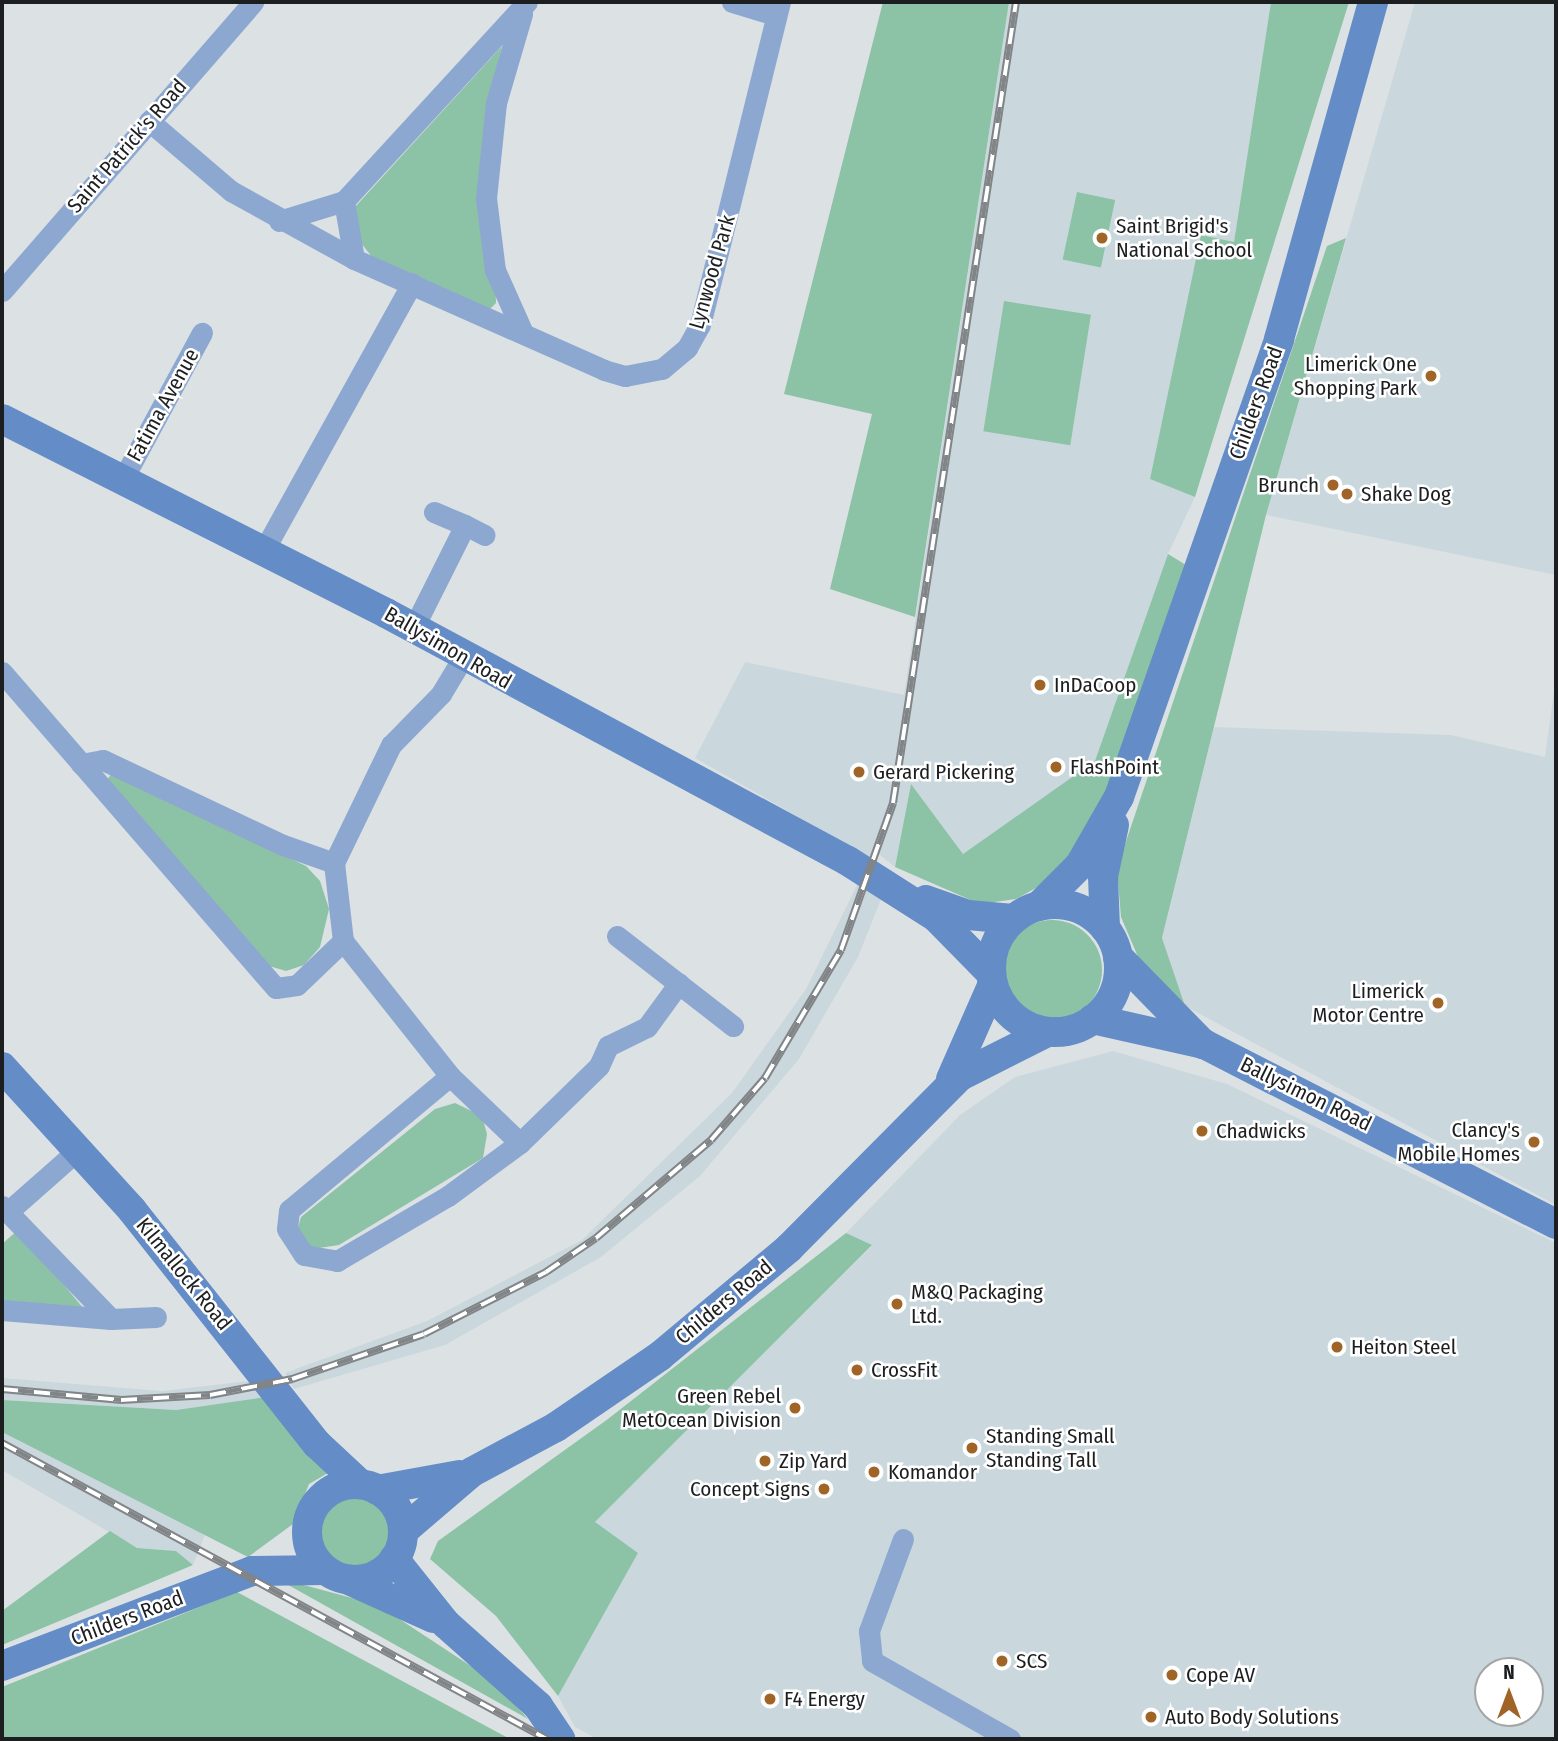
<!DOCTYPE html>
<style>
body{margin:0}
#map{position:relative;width:1558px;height:1741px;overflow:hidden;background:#dce1e4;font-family:"Fira Sans Condensed",sans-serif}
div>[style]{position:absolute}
.built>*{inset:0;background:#cad8de}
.green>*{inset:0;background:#8cc2a5;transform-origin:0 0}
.round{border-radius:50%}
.street>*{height:21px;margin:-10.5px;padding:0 10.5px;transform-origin:10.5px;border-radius:10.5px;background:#8da8d0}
.secondary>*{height:30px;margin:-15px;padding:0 15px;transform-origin:15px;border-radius:15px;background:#648cc6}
.secondary>.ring{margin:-15px;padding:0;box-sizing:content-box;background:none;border:30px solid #648cc6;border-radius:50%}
.rail>*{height:8px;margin-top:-4px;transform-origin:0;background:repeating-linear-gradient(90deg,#fff 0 16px,#828587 0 32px);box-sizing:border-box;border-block:2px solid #828587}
.dots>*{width:19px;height:19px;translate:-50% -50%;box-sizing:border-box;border:4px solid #fff;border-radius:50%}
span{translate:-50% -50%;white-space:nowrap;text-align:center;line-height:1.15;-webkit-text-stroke:5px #fff;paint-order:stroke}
.street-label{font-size:21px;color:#1c1e1f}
.poi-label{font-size:21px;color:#1c1e1f}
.left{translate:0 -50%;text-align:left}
.right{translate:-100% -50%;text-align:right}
.frame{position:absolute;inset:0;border:4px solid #1c1e1f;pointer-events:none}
.north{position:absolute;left:1474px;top:1657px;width:70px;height:70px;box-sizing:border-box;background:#fff;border:2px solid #a4a5a5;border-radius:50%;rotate:0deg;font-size:19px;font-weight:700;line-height:28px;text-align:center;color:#1c1e1f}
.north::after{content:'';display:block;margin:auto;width:24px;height:32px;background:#a06426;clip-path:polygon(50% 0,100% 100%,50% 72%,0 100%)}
</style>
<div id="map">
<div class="built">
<div style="clip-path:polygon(1009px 2px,1271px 2px,1234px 242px,1202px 235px,1150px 479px,1195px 497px,1168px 554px,1096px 761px,963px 854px,911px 784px,895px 867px,875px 851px,860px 878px,885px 889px,858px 957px,799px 1059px,700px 1176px,601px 1257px,445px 1345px,294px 1389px,285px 1373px,427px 1321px,582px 1240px,732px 1093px,806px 989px,860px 879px,830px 835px,695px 758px,745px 662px,904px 695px)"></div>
<div style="clip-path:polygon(1415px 2px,1556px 2px,1556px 575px,1266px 515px)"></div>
<div style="clip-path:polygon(1556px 677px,1556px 1205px,1185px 1006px,1162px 938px,1214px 727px,1451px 735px,1545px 757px)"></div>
<div style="clip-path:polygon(evenodd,1113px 1051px,1227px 1084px,1556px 1243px,1556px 1739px,597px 1739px,575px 1727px,558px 1696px,638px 1553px,594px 1523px,872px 1246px,846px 1233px,960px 1115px,1015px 1077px,1113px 1051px,1488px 1671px,1530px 1671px,1530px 1713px,1488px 1713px,1488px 1671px)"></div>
<div style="clip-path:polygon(2px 1378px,162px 1391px,259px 1380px,266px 1397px,176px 1410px,2px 1400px)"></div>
<div style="clip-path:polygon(2px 1432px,205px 1535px,193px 1565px,176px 1551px,137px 1548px,2px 1470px)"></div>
</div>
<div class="green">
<div style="clip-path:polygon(883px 2px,1009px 2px,915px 617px,830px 589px,872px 414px,784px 394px)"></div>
<div style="clip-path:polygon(1271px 2px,1349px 2px,1195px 497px,1150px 479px,1201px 235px,1234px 242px)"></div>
<div style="clip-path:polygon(502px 46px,490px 96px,496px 303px,488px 311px,376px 262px,361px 243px,355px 207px)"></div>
<div style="left:1077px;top:192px;width:39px;height:69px;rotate:12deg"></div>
<div style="clip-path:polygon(1346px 238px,1266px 515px,1162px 938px,1185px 1006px,1139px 959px,1121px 917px,1117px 868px,1327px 246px)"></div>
<div style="left:1004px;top:301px;width:88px;height:132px;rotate:9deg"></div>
<div style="clip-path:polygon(1168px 554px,1186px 565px,1100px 819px,1052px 879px,1016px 899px,980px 904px,895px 867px,911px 784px,963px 854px,1095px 761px)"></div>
<div style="clip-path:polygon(111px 774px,306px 866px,320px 881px,329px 909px,320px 947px,304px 965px,286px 971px,269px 966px,107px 780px)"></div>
<div class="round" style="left:1002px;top:920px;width:100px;height:100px"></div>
<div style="clip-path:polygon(455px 1103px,482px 1116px,487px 1134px,483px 1158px,339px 1245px,312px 1249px,296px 1235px,301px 1217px,435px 1109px)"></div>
<div style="clip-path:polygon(18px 1230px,84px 1309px,2px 1301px,2px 1244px)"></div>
<div style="clip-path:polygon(846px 1233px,872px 1245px,595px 1522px,638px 1553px,558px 1696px,496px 1616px,430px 1559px,438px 1541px,608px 1419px)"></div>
<div style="clip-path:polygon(266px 1397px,333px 1470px,309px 1484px,293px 1524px,248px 1557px,2px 1432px,2px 1400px,176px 1410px)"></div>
<div class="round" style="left:318px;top:1494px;width:74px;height:74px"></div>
<div style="clip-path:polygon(110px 1531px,137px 1548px,176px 1551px,193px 1565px,2px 1645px,2px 1611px)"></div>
<div style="clip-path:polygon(274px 1577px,378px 1605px,495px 1682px,528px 1719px)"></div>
<div style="clip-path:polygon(237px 1592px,510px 1739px,2px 1739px,2px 1687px)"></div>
</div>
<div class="street">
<div style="left:732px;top:2px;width:45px;rotate:16.8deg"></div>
<div style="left:522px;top:14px;width:93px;rotate:106.3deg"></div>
<div style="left:496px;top:103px;width:96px;rotate:96deg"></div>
<div style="left:486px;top:198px;width:73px;rotate:82.9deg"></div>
<div style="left:495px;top:270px;width:69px;rotate:66deg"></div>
<div style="left:149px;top:121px;width:108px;rotate:40.5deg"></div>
<div style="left:231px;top:191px;width:141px;rotate:28.9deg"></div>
<div style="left:354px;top:259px;width:59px;rotate:-99.8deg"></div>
<div style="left:344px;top:201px;width:270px;rotate:-47.4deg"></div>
<div style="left:279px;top:221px;width:68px;rotate:-17.1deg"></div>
<div style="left:354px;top:259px;width:274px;rotate:23.9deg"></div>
<div style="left:604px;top:370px;width:22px;rotate:16deg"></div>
<div style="left:625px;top:376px;width:38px;rotate:-11deg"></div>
<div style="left:662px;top:369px;width:33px;rotate:-40deg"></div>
<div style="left:687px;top:348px;width:26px;rotate:-61deg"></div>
<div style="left:700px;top:325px;width:333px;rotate:-76.1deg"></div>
<div style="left:2px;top:291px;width:383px;rotate:-49deg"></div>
<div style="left:124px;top:477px;width:164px;rotate:-61.6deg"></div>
<div style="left:434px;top:512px;width:34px;rotate:23deg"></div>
<div style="left:264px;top:550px;width:305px;rotate:-61deg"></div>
<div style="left:413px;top:629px;width:116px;rotate:-63.4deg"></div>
<div style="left:465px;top:525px;width:22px;rotate:27deg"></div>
<div style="left:462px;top:659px;width:41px;rotate:121deg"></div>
<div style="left:441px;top:694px;width:71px;rotate:134.4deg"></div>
<div style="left:391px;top:745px;width:131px;rotate:115.8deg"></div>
<div style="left:334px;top:863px;width:79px;rotate:83.4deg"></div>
<div style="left:343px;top:941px;width:172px;rotate:51.6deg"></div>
<div style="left:450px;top:1076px;width:97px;rotate:43.7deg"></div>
<div style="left:2px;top:672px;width:418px;rotate:49.1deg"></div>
<div style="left:276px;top:988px;width:21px;rotate:-8deg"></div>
<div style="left:297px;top:985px;width:64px;rotate:-43.7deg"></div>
<div style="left:81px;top:764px;width:22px;rotate:-10deg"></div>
<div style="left:103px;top:760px;width:199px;rotate:25.3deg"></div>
<div style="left:283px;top:845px;width:54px;rotate:19.4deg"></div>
<div style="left:617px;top:936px;width:147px;rotate:37.8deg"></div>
<div style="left:450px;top:1076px;width:209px;rotate:140.2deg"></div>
<div style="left:289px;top:1210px;width:19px;rotate:96deg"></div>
<div style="left:287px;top:1229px;width:31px;rotate:57deg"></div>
<div style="left:304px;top:1255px;width:34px;rotate:10deg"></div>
<div style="left:337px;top:1261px;width:129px;rotate:-30.4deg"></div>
<div style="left:448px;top:1196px;width:89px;rotate:-36.4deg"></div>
<div style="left:520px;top:1143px;width:110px;rotate:-44.3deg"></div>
<div style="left:599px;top:1066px;width:22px;rotate:-66deg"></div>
<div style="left:608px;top:1046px;width:43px;rotate:-26deg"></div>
<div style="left:647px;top:1027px;width:54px;rotate:-54deg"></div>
<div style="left:2px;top:1206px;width:157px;rotate:46deg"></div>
<div style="left:111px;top:1319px;width:45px;rotate:-2.5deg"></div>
<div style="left:11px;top:1209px;width:89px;rotate:-41.4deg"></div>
<div style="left:2px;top:1310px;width:109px;rotate:4.7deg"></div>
<div style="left:903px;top:1539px;width:98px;rotate:110.3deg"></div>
<div style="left:869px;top:1631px;width:30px;rotate:84deg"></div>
<div style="left:872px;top:1661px;width:159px;rotate:29.5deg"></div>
</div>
<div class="secondary">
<div style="left:2px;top:419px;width:430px;rotate:26.8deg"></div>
<div style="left:386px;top:613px;width:524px;rotate:28.23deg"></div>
<div style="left:848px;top:861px;width:104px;rotate:32.5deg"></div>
<div style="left:936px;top:917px;width:77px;rotate:45.5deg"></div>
<div style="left:926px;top:900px;width:45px;rotate:19.7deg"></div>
<div style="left:968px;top:915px;width:45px;rotate:5.1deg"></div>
<div class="ring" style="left:991px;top:904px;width:98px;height:98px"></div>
<div style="left:1039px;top:906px;width:58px;rotate:-45deg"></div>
<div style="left:1080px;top:865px;width:78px;rotate:-60.2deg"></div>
<div style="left:1119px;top:797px;width:485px;rotate:-70.7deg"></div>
<div style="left:1279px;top:339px;width:350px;rotate:-74.4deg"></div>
<div style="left:1105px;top:928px;width:52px;rotate:-92.2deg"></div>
<div style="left:1103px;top:876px;width:52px;rotate:-77.8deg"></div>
<div style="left:1118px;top:957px;width:122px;rotate:45.7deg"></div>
<div style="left:1093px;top:1019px;width:114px;rotate:12.7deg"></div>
<div style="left:1204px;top:1044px;width:395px;rotate:27.1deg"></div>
<div style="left:2px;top:1067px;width:193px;rotate:47.7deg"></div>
<div style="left:132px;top:1210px;width:298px;rotate:51.7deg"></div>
<div style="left:317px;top:1444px;width:59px;rotate:42.9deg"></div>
<div style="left:951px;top:1079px;width:102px;rotate:-66.2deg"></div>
<div class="ring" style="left:307px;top:1484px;width:66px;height:66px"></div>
<div style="left:377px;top:1490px;width:84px;rotate:-10.2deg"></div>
<div style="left:403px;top:1531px;width:91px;rotate:-40.5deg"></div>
<div style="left:472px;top:1472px;width:95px;rotate:-28.2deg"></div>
<div style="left:556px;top:1427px;width:126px;rotate:-34.3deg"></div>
<div style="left:660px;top:1356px;width:168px;rotate:-39.9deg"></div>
<div style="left:789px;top:1248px;width:243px;rotate:-45.2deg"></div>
<div style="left:960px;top:1076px;width:97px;rotate:-26.8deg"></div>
<div style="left:394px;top:1559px;width:83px;rotate:51.3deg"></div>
<div style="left:446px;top:1624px;width:123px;rotate:41.7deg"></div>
<div style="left:538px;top:1706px;width:40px;rotate:56deg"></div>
<div style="left:349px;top:1580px;width:92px;rotate:24.3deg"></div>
<div style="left:2px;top:1666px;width:267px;rotate:-20.8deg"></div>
<div style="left:252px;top:1571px;width:73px;rotate:-0.8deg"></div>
</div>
<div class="rail">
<div style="left:2px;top:1389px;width:120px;rotate:5.3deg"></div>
<div style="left:121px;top:1400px;width:89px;rotate:-3.2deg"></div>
<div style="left:210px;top:1395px;width:84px;rotate:-11deg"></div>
<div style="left:292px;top:1379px;width:139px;rotate:-18.8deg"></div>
<div style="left:424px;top:1334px;width:137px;rotate:-26.9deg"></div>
<div style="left:546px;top:1272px;width:60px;rotate:-34.2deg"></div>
<div style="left:596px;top:1238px;width:151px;rotate:-40.4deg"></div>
<div style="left:711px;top:1140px;width:82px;rotate:-48.9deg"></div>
<div style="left:765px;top:1078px;width:149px;rotate:-59.3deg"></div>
<div style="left:841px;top:950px;width:156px;rotate:-70.5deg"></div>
<div style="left:893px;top:803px;width:810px;rotate:-81.27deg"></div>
<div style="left:2px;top:1443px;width:620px;rotate:28.51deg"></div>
</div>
<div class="dots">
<div style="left:1102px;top:238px;background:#a06426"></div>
<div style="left:1431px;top:376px;background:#a06426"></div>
<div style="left:1333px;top:485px;background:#a06426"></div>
<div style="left:1347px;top:494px;background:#a06426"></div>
<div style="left:1040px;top:685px;background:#a06426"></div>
<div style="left:1056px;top:767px;background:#a06426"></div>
<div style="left:859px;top:772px;background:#a06426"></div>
<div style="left:1438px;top:1003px;background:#a06426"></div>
<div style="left:1202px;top:1131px;background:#a06426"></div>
<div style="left:1534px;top:1142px;background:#a06426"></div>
<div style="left:897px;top:1304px;background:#a06426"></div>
<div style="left:1337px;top:1347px;background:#a06426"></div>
<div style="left:857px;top:1370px;background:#a06426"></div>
<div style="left:795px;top:1408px;background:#a06426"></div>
<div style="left:972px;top:1448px;background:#a06426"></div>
<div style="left:765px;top:1461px;background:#a06426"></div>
<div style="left:874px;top:1472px;background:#a06426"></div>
<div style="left:824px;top:1489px;background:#a06426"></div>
<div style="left:1002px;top:1661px;background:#a06426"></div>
<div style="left:1172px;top:1675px;background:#a06426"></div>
<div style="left:770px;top:1699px;background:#a06426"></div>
<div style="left:1151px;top:1717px;background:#a06426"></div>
</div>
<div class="street-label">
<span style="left:127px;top:146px;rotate:-49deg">Saint Patrick's Road</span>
<span style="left:712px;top:272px;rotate:-74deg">Lynwood Park</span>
<span style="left:1256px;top:403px;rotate:-70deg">Childers Road</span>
<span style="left:163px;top:405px;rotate:-61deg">Fatima Avenue</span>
<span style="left:448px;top:648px;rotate:30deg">Ballysimon Road</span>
<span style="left:1306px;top:1094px;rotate:26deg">Ballysimon Road</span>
<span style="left:184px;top:1274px;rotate:51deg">Kilmallock Road</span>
<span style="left:724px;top:1302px;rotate:-40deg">Childers Road</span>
<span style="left:127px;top:1618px;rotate:-21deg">Childers Road</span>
</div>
<div class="poi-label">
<span class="left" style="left:1116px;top:238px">Saint Brigid's<br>National School</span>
<span class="right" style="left:1417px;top:376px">Limerick One<br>Shopping Park</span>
<span class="right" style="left:1319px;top:485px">Brunch</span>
<span class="left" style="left:1361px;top:494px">Shake Dog</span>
<span class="left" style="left:1054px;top:685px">InDaCoop</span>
<span class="left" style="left:1070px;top:767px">FlashPoint</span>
<span class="left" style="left:873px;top:772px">Gerard Pickering</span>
<span class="right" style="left:1424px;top:1003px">Limerick<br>Motor Centre</span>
<span class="right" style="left:1520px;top:1142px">Clancy's<br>Mobile Homes</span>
<span class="left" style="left:1216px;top:1131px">Chadwicks</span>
<span class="left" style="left:911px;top:1304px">M&amp;Q Packaging<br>Ltd.</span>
<span class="left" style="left:1351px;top:1347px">Heiton Steel</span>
<span class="left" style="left:871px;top:1370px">CrossFit</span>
<span class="right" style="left:781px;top:1408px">Green Rebel<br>MetOcean Division</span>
<span class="left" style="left:986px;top:1448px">Standing Small<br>Standing Tall</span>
<span class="left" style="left:779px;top:1461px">Zip Yard</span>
<span class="left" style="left:888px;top:1472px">Komandor</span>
<span class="right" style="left:810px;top:1489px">Concept Signs</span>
<span class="left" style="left:1016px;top:1661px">SCS</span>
<span class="left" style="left:1186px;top:1675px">Cope AV</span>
<span class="left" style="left:784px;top:1699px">F4 Energy</span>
<span class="left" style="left:1165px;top:1717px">Auto Body Solutions</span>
</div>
<div class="frame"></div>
<div class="north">N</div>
</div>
